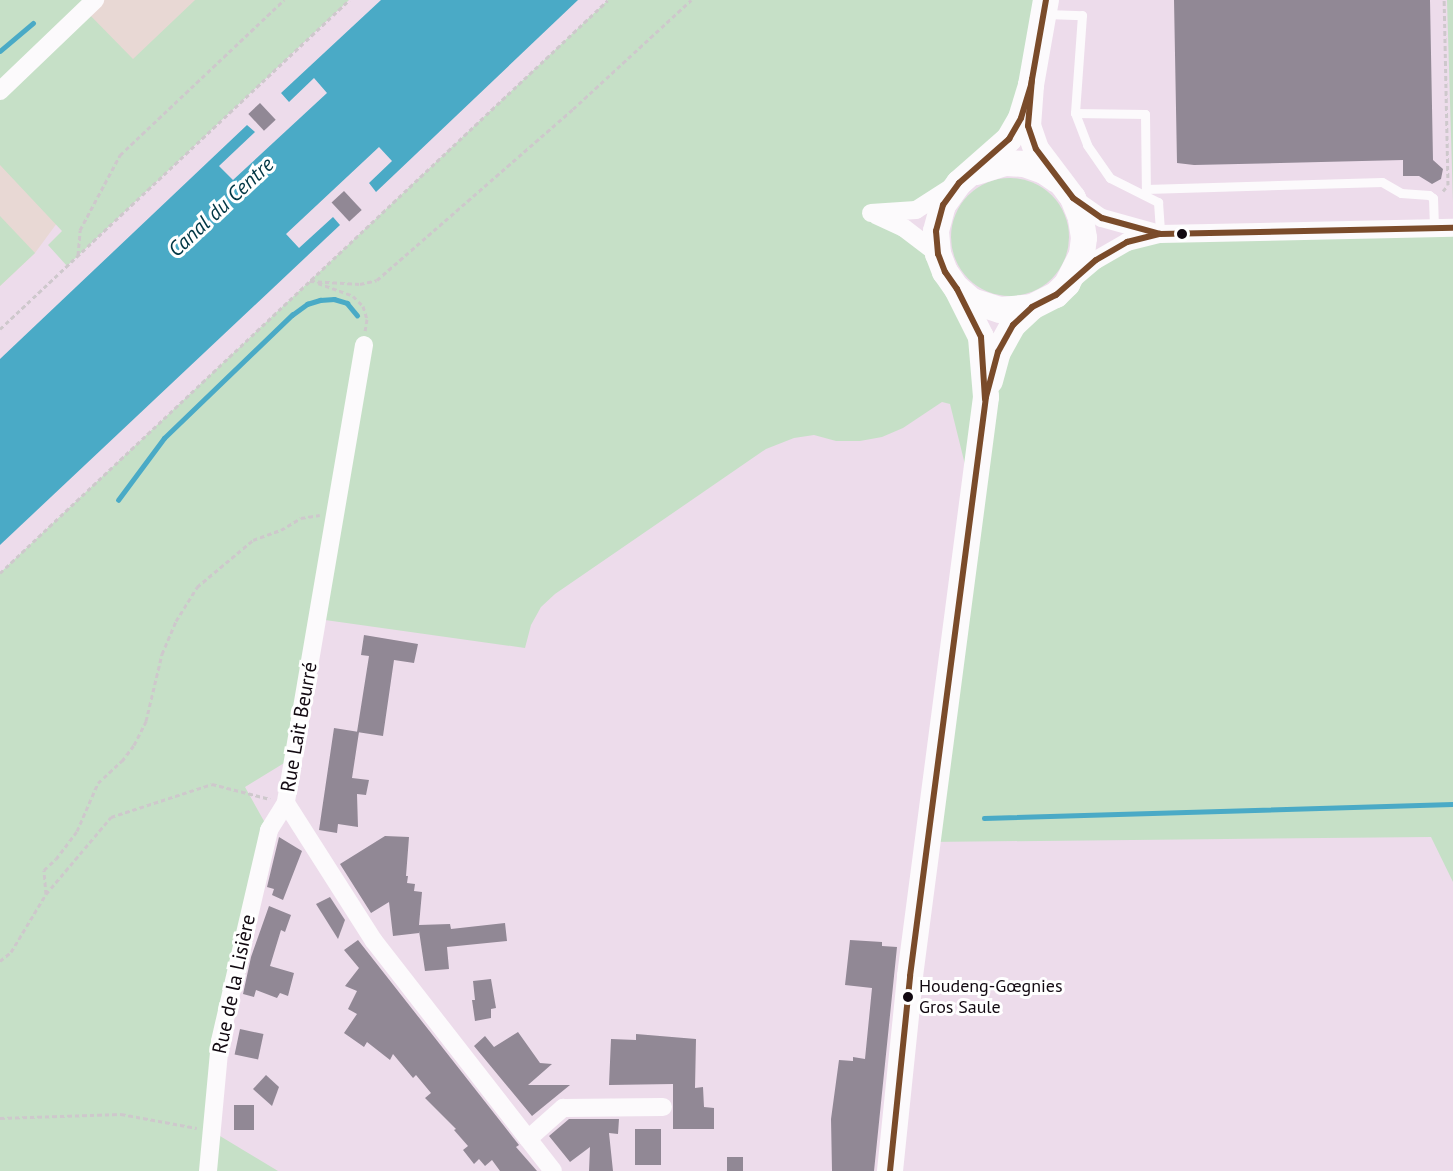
<!DOCTYPE html>
<meta charset="utf-8">
<style>
body{margin:0}
#map{position:relative;width:1453px;height:1171px;overflow:hidden;background:#eddceb;font-family:"PT Sans",sans-serif}
div>[style]{position:absolute}
.industrial>*{inset:0;background:#e8d8d4}
.green>*{inset:0;background:#c6e0c7}
.round{border-radius:50%}
.water>*{inset:0;background:#4aaac6}
.stream>*{height:4.5px;margin:-2.25px;padding:0 2.25px;transform-origin:2.25px;border-radius:2.25px;background:#4aaac6}
.building>*{inset:0;background:#918895;transform-origin:0 0}
.path>*{height:3px;margin-top:-1.5px;transform-origin:0;background:repeating-linear-gradient(90deg,#cec8cc 0 4.5px,transparent 0 7.5px)}
.lane>*{height:9px;margin:-4.5px;padding:0 4.5px;transform-origin:4.5px;border-radius:4.5px;background:#fcfafc}
.street>*{height:18px;margin:-9px;padding:0 9px;transform-origin:9px;border-radius:9px;background:#fcfafc}
.secondary>*{height:26px;margin:-13px;padding:0 13px;transform-origin:13px;border-radius:13px;background:#fcfafc}
.bus-1>*{height:6px;margin:-3px;padding:0 3px;transform-origin:3px;border-radius:3px;background:#7a4b2a}
.dots>*{width:16px;height:16px;translate:-50% -50%;box-sizing:border-box;border:3px solid #fff;border-radius:50%}
span{translate:-50% -50%;white-space:nowrap;text-align:center;line-height:1.15;-webkit-text-stroke:6px #fff;paint-order:stroke}
.bus-label{font-size:18px;color:#120911}
.left{translate:0 -50%;text-align:left}
.street-label{font-size:20px;color:#120911}
.water-label{font-size:21px;color:#003644;font-style:italic}
</style>
<div id="map">
<div class="industrial">
<div style="clip-path:polygon(0 0,266px 0,74px 200px,35px 253px,0 286px)"></div>
</div>
<div class="green">
<div style="clip-path:polygon(0 0,95px 0,85px 10px,133px 59px,195px 0,349px 0,67px 266px,48px 245px,62px 231px,0 165px)"></div>
<div style="clip-path:polygon(608px 0,1046px 0,1031px 85px,973px 173px,894px 213px,998px 352px,1127px 242px,1453px 228px,1453px 882px,1431px 837px,928px 842px,973px 497px,950px 404px,942px 402px,903px 428px,882px 437px,860px 441px,836px 441px,814px 435px,794px 438px,766px 449px,555px 594px,541px 607px,531px 625px,525px 648px,318px 619px,294px 757px,245px 787px,269px 830px,210px 1130px,278px 1171px,0 1171px,0 573px)"></div>
<div style="clip-path:polygon(1447px 0,1453px 0,1453px 203px)"></div>
<div class="round" style="left:951px;top:178px;width:118px;height:118px"></div>
<div style="clip-path:polygon(0 216px,35px 253px,0 286px)"></div>
</div>
<div class="water">
<div style="clip-path:polygon(381px 0,578px 0,376px 192px,369px 183px,392px 161px,379px 147px,286px 234px,299px 248px,333px 217px,340px 225px,0 545px,0 359px,247px 125px,255px 132px,219px 166px,233px 180px,327px 93px,314px 78px,289px 102px,281px 93px)"></div>
</div>
<div class="stream">
<div style="left:0;top:51px;width:43px;rotate:-40.3deg"></div>
<div style="left:118px;top:500px;width:77px;rotate:-53.4deg"></div>
<div style="left:164px;top:438px;width:178px;rotate:-43.9deg"></div>
<div style="left:292px;top:315px;width:19px;rotate:-36deg"></div>
<div style="left:307px;top:304px;width:14px;rotate:-17deg"></div>
<div style="left:320px;top:300px;width:14px;rotate:-4deg"></div>
<div style="left:334px;top:299px;width:14px;rotate:17deg"></div>
<div style="left:347px;top:303px;width:16px;rotate:50deg"></div>
<div style="left:984px;top:818px;width:469px;rotate:-1.7deg"></div>
</div>
<div class="building">
<div style="clip-path:polygon(1174px 0,1430px 0,1433px 160px,1443px 169px,1441px 179px,1432px 184px,1419px 176px,1403px 176px,1403px 160px,1194px 165px,1177px 163px)"></div>
<div style="left:260px;top:103px;width:23px;height:16px;rotate:47deg"></div>
<div style="left:344px;top:191px;width:26px;height:17px;rotate:47deg"></div>
<div style="clip-path:polygon(364px 635px,418px 644px,414px 663px,394px 660px,383px 736px,357px 732px,369px 656px,361px 655px)"></div>
<div style="clip-path:polygon(334px 728px,359px 732px,352px 778px,369px 780px,366px 795px,357px 794px,358px 827px,338px 824px,337px 833px,319px 830px)"></div>
<div style="clip-path:polygon(385px 836px,409px 837px,406px 876px,408px 876px,407px 883px,415px 884px,414px 891px,422px 892px,419px 925px,450px 924px,451px 929px,505px 923px,507px 941px,447px 947px,449px 969px,425px 971px,419px 931px,419px 933px,393px 936px,389px 902px,371px 913px,340px 864px)"></div>
<div style="clip-path:polygon(279px 837px,302px 851px,283px 900px,272px 895px,274px 889px,267px 887px)"></div>
<div style="clip-path:polygon(330px 897px,345px 920px,338px 939px,316px 904px)"></div>
<div style="clip-path:polygon(269px 906px,291px 915px,285px 932px,281px 930px,270px 966px,294px 973px,288px 996px,280px 993px,277px 998px,256px 990px,254px 997px,243px 994px,251px 957px)"></div>
<div style="clip-path:polygon(358px 940px,519px 1145px,516px 1147px,537px 1171px,500px 1171px,492px 1160px,485px 1166px,479px 1159px,474px 1164px,463px 1150px,468px 1146px,454px 1130px,456px 1129px,425px 1098px,431px 1093px,416px 1075px,413px 1078px,393px 1054px,390px 1060px,367px 1042px,364px 1047px,344px 1033px,357px 1014px,348px 1009px,357px 991px,345px 986px,359px 968px,344px 950px)"></div>
<div style="clip-path:polygon(850px 940px,882px 942px,882px 946px,897px 947px,874px 1171px,832px 1171px,831px 1119px,839px 1060px,853px 1061px,853px 1057px,865px 1059px,872px 988px,845px 985px)"></div>
<div style="clip-path:polygon(491px 979px,496px 1008px,491px 1009px,491px 1018px,475px 1021px,472px 1000px,475px 1000px,473px 981px)"></div>
<div style="left:240px;top:1029px;width:24px;height:26px;rotate:12deg"></div>
<div style="clip-path:polygon(518px 1032px,540px 1063px,552px 1064px,528px 1085px,570px 1085px,532px 1116px,474px 1046px,485px 1036px,494px 1047px)"></div>
<div style="clip-path:polygon(636px 1034px,696px 1039px,695px 1088px,703px 1087px,704px 1107px,714px 1108px,714px 1129px,673px 1129px,673px 1084px,609px 1085px,611px 1039px,636px 1040px)"></div>
<div style="clip-path:polygon(266px 1075px,279px 1087px,272px 1106px,253px 1089px)"></div>
<div style="left:234px;top:1105px;width:20px;height:25px"></div>
<div style="clip-path:polygon(569px 1119px,619px 1119px,618px 1134px,609px 1133px,613px 1171px,589px 1171px,590px 1147px,570px 1162px,549px 1136px)"></div>
<div style="left:635px;top:1129px;width:26px;height:36px"></div>
<div style="left:727px;top:1157px;width:16px;height:14px"></div>
</div>
<div class="path">
<div style="left:1443px;top:191px;width:8px;rotate:-50deg"></div>
<div style="left:1448px;top:185px;width:185px;rotate:-91.2deg"></div>
<div style="left:78px;top:255px;width:25px;rotate:-85deg"></div>
<div style="left:80px;top:230px;width:85px;rotate:-61.9deg"></div>
<div style="left:120px;top:155px;width:226px;rotate:-43.4deg"></div>
<div style="left:310px;top:281px;width:50px;rotate:3.4deg"></div>
<div style="left:360px;top:284px;width:17px;rotate:-13deg"></div>
<div style="left:377px;top:280px;width:260px;rotate:-41.1deg"></div>
<div style="left:573px;top:109px;width:161px;rotate:-42.7deg"></div>
<div style="left:318px;top:283px;width:37px;rotate:20deg"></div>
<div style="left:353px;top:296px;width:14px;rotate:45deg"></div>
<div style="left:363px;top:306px;width:14px;rotate:73deg"></div>
<div style="left:367px;top:319px;width:12px;rotate:99deg"></div>
<div style="left:0;top:329px;width:480px;rotate:-43.3deg"></div>
<div style="left:0;top:573px;width:835px;rotate:-43.3deg"></div>
<div style="left:46px;top:894px;width:101px;rotate:-49.8deg"></div>
<div style="left:111px;top:817px;width:106px;rotate:-18.1deg"></div>
<div style="left:212px;top:784px;width:60px;rotate:14.5deg"></div>
<div style="left:0;top:961px;width:14px;rotate:-39deg"></div>
<div style="left:11px;top:952px;width:68px;rotate:-58.9deg"></div>
<div style="left:46px;top:894px;width:24px;rotate:-95deg"></div>
<div style="left:44px;top:870px;width:16px;rotate:-43deg"></div>
<div style="left:56px;top:859px;width:35px;rotate:-53deg"></div>
<div style="left:77px;top:831px;width:52px;rotate:-66.4deg"></div>
<div style="left:98px;top:783px;width:33px;rotate:-43deg"></div>
<div style="left:122px;top:761px;width:20px;rotate:-53deg"></div>
<div style="left:134px;top:745px;width:27px;rotate:-63deg"></div>
<div style="left:146px;top:721px;width:69px;rotate:-76.6deg"></div>
<div style="left:162px;top:654px;width:36px;rotate:-67deg"></div>
<div style="left:176px;top:621px;width:40px;rotate:-58deg"></div>
<div style="left:197px;top:587px;width:73px;rotate:-40deg"></div>
<div style="left:253px;top:540px;width:30px;rotate:-20deg"></div>
<div style="left:281px;top:530px;width:23px;rotate:-31deg"></div>
<div style="left:301px;top:518px;width:19px;rotate:-9deg"></div>
<div style="left:0;top:1118px;width:121px;rotate:-1.9deg"></div>
<div style="left:121px;top:1114px;width:77px;rotate:10.4deg"></div>
</div>
<div class="lane">
<div style="left:1046px;top:14px;width:36px;rotate:2deg"></div>
<div style="left:1082px;top:15px;width:98px;rotate:94.1deg"></div>
<div style="left:1075px;top:113px;width:34px;rotate:69deg"></div>
<div style="left:1087px;top:145px;width:40px;rotate:55.1deg"></div>
<div style="left:1110px;top:178px;width:54px;rotate:26.6deg"></div>
<div style="left:1158px;top:202px;width:32px;rotate:86deg"></div>
<div style="left:1075px;top:113px;width:70px;rotate:0.8deg"></div>
<div style="left:1145px;top:114px;width:80px;rotate:89.3deg"></div>
<div style="left:1146px;top:189px;width:236px;rotate:-1.7deg"></div>
<div style="left:1382px;top:182px;width:22px;rotate:30deg"></div>
<div style="left:1401px;top:193px;width:28px;rotate:4deg"></div>
<div style="left:1429px;top:195px;width:5px;rotate:37deg"></div>
<div style="left:1433px;top:198px;width:30px;rotate:88deg"></div>
</div>
<div class="street">
<div style="left:0;top:91px;width:132px;rotate:-43.8deg"></div>
<div style="left:1073px;top:198px;width:35px;rotate:35deg"></div>
<div style="left:1102px;top:218px;width:56px;rotate:15.5deg"></div>
<div style="left:871px;top:213px;width:45px;rotate:-3.8deg"></div>
<div style="left:916px;top:210px;width:43px;rotate:-32.6deg"></div>
<div style="left:876px;top:215px;width:31px;rotate:25deg"></div>
<div style="left:904px;top:228px;width:43px;rotate:37.4deg"></div>
<div style="left:1073px;top:279px;width:30px;rotate:-40deg"></div>
<div style="left:1096px;top:260px;width:36px;rotate:-30deg"></div>
<div style="left:1127px;top:242px;width:34px;rotate:-14deg"></div>
<div style="left:1160px;top:234px;width:293px;rotate:-1.2deg"></div>
<div style="left:364px;top:345px;width:465px;rotate:99.7deg"></div>
<div style="left:286px;top:803px;width:164px;rotate:57.5deg"></div>
<div style="left:374px;top:941px;width:291px;rotate:52.1deg"></div>
<div style="left:528px;top:1139px;width:47px;rotate:-41.5deg"></div>
<div style="left:563px;top:1108px;width:100px;rotate:-0.6deg"></div>
<div style="left:208px;top:1171px;width:131px;rotate:-84.7deg"></div>
<div style="left:220px;top:1041px;width:217px;rotate:-76.9deg"></div>
<div style="left:269px;top:830px;width:32px;rotate:-58deg"></div>
</div>
<div class="secondary">
<div style="left:976px;top:172px;width:31px;rotate:-17deg"></div>
<div style="left:1006px;top:163px;width:18px;rotate:3deg"></div>
<div style="left:1024px;top:164px;width:21px;rotate:19deg"></div>
<div style="left:1044px;top:171px;width:16px;rotate:35deg"></div>
<div style="left:958px;top:289px;width:18px;rotate:41deg"></div>
<div style="left:972px;top:301px;width:29px;rotate:18deg"></div>
<div style="left:1000px;top:310px;width:32px;rotate:-5deg"></div>
<div style="left:1032px;top:307px;width:27px;rotate:-27deg"></div>
<div style="left:1056px;top:295px;width:16px;rotate:-45deg"></div>
<div style="left:1067px;top:284px;width:34px;rotate:-63deg"></div>
<div style="left:1082px;top:254px;width:16px;rotate:-83deg"></div>
<div style="left:1084px;top:238px;width:20px;rotate:-99deg"></div>
<div style="left:1081px;top:218px;width:22px;rotate:-112deg"></div>
<div style="left:1073px;top:198px;width:61px;rotate:-127.1deg"></div>
<div style="left:1036px;top:149px;width:24px;rotate:-109deg"></div>
<div style="left:1028px;top:126px;width:41px;rotate:-85.8deg"></div>
<div style="left:1031px;top:85px;width:86px;rotate:-80deg"></div>
<div style="left:990px;top:381px;width:30px;rotate:-75deg"></div>
<div style="left:998px;top:352px;width:31px;rotate:-61deg"></div>
<div style="left:1013px;top:325px;width:26px;rotate:-43deg"></div>
<div style="left:890px;top:1171px;width:196px;rotate:-84.1deg"></div>
<div style="left:910px;top:976px;width:584px;rotate:-82.52deg"></div>
<div style="left:986px;top:397px;width:60px;rotate:-94.8deg"></div>
<div style="left:981px;top:337px;width:54px;rotate:-116.6deg"></div>
<div style="left:957px;top:289px;width:21px;rotate:-125deg"></div>
<div style="left:945px;top:272px;width:19px;rotate:-111deg"></div>
<div style="left:938px;top:254px;width:23px;rotate:-95deg"></div>
<div style="left:936px;top:231px;width:27px;rotate:-75deg"></div>
<div style="left:943px;top:205px;width:27px;rotate:-54deg"></div>
<div style="left:959px;top:183px;width:67px;rotate:-41.3deg"></div>
<div style="left:1009px;top:139px;width:24px;rotate:-60deg"></div>
<div style="left:1021px;top:118px;width:34px;rotate:-73deg"></div>
</div>
<div class="bus-1">
<div style="left:1032px;top:79px;width:47px;rotate:94.9deg"></div>
<div style="left:1028px;top:126px;width:24px;rotate:71deg"></div>
<div style="left:1036px;top:149px;width:61px;rotate:52.9deg"></div>
<div style="left:1073px;top:198px;width:35px;rotate:35deg"></div>
<div style="left:1102px;top:218px;width:60px;rotate:15.4deg"></div>
<div style="left:985px;top:399px;width:62px;rotate:-93.7deg"></div>
<div style="left:981px;top:337px;width:54px;rotate:-116.6deg"></div>
<div style="left:957px;top:289px;width:21px;rotate:-125deg"></div>
<div style="left:945px;top:272px;width:19px;rotate:-111deg"></div>
<div style="left:938px;top:254px;width:23px;rotate:-95deg"></div>
<div style="left:936px;top:231px;width:27px;rotate:-75deg"></div>
<div style="left:943px;top:205px;width:27px;rotate:-54deg"></div>
<div style="left:959px;top:183px;width:67px;rotate:-41.3deg"></div>
<div style="left:1009px;top:139px;width:24px;rotate:-60deg"></div>
<div style="left:1021px;top:118px;width:34px;rotate:-73deg"></div>
<div style="left:1031px;top:85px;width:86px;rotate:-80deg"></div>
<div style="left:890px;top:1171px;width:196px;rotate:-84.1deg"></div>
<div style="left:910px;top:976px;width:584px;rotate:-82.52deg"></div>
<div style="left:986px;top:397px;width:47px;rotate:-75.1deg"></div>
<div style="left:998px;top:352px;width:31px;rotate:-61deg"></div>
<div style="left:1013px;top:325px;width:26px;rotate:-43deg"></div>
<div style="left:1032px;top:307px;width:27px;rotate:-27deg"></div>
<div style="left:1056px;top:295px;width:53px;rotate:-41.2deg"></div>
<div style="left:1096px;top:260px;width:36px;rotate:-30deg"></div>
<div style="left:1127px;top:242px;width:34px;rotate:-14deg"></div>
<div style="left:1160px;top:234px;width:293px;rotate:-1.2deg"></div>
</div>
<div class="dots">
<div style="left:1182px;top:234px;background:#120911"></div>
<div style="left:908px;top:997px;background:#120911"></div>
</div>
<div class="bus-label">
<span class="left" style="left:919px;top:997px">Houdeng-Gœgnies<br>Gros Saule</span>
</div>
<div class="street-label">
<span style="left:299px;top:727px;rotate:-80deg">Rue Lait Beurré</span>
<span style="left:234px;top:984px;rotate:-78deg">Rue de la Lisière</span>
</div>
<div class="water-label">
<span style="left:221px;top:207px;rotate:-43deg">Canal du Centre</span>
</div>
</div>
